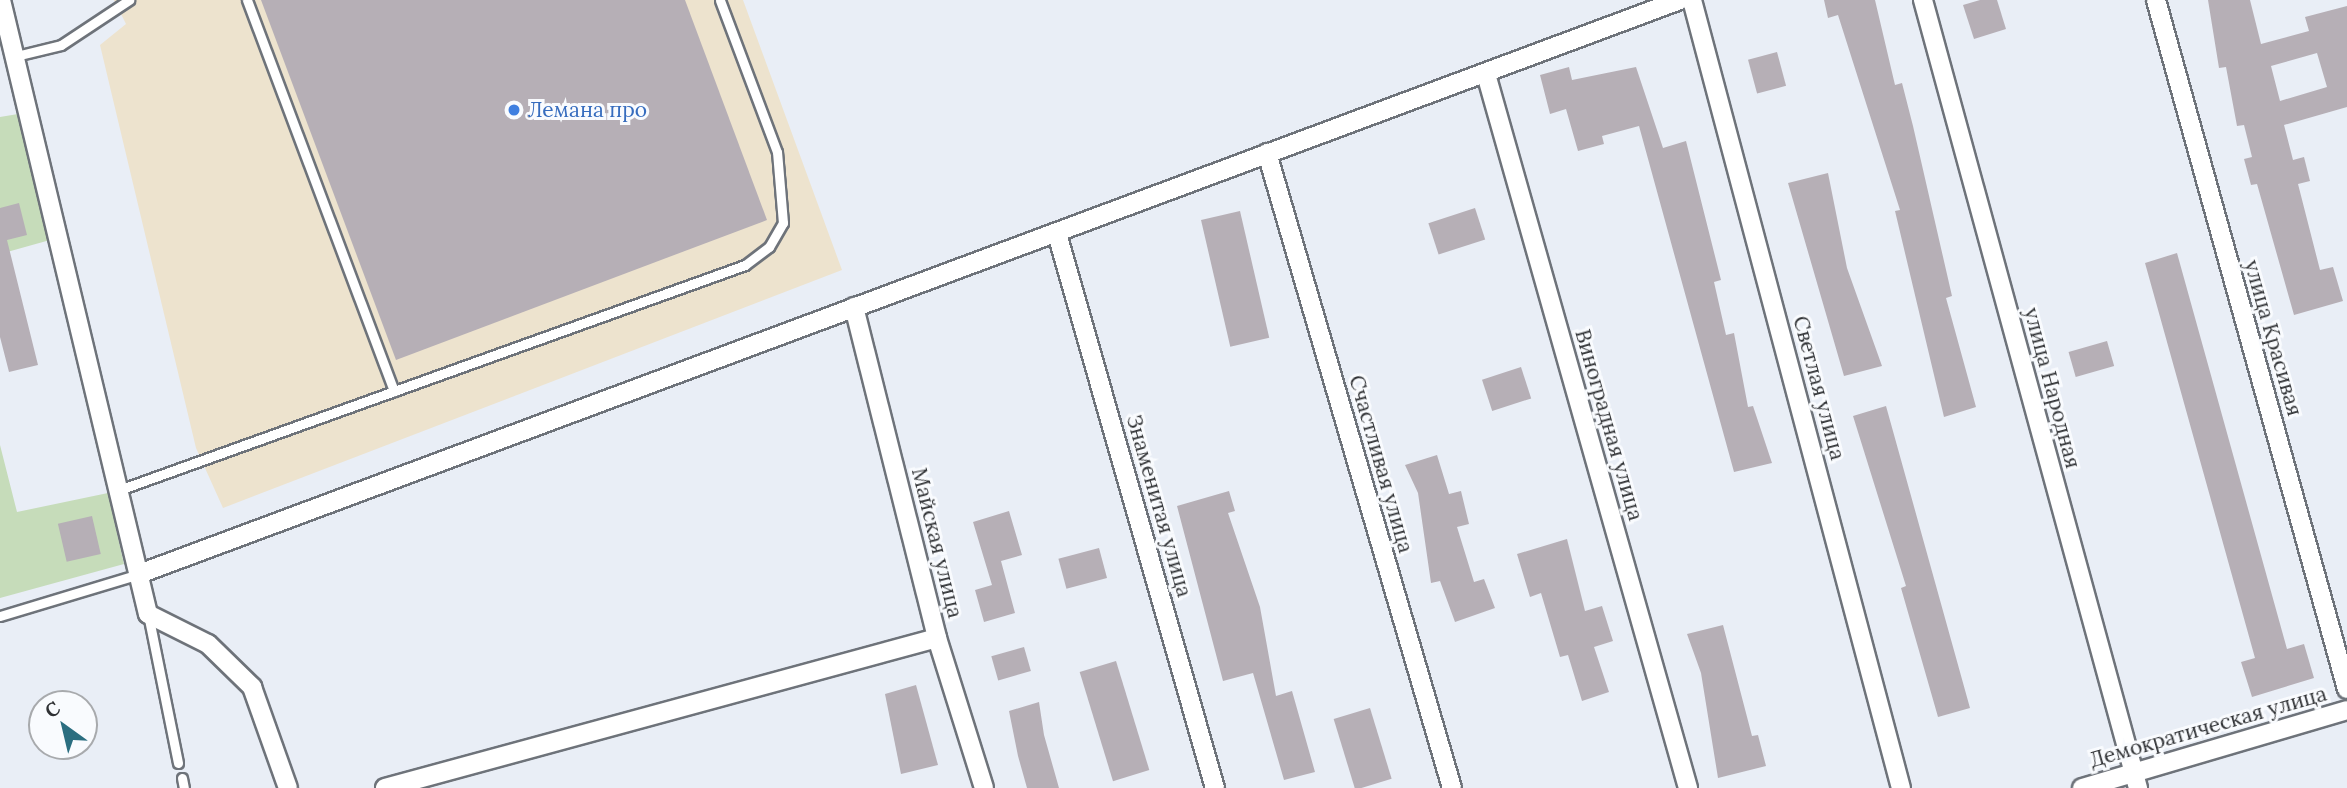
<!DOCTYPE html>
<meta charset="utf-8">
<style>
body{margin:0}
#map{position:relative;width:2347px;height:788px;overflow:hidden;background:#e9eef6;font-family:Lora,serif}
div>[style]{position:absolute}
.commercial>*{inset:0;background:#ede3ce}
.green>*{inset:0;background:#c6dcba}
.building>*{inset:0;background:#b6afb6;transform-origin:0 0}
.roads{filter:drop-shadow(2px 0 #6e737a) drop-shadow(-2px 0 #6e737a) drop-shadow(0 2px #6e737a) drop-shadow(0 -2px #6e737a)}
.lane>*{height:9px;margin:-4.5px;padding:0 4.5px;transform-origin:4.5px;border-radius:4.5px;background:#fff}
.street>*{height:18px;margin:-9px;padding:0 9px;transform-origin:9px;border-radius:9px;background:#fff}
.dots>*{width:19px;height:19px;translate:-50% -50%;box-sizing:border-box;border:4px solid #f9fbfe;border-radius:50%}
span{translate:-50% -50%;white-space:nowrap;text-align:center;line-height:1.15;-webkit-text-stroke:6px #f9fbfe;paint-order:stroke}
.shop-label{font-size:21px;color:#366cbe}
.left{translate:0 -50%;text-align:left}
.street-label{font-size:21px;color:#2f3134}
.north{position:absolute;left:28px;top:690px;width:70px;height:70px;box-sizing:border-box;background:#f9fbfe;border:2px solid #a8aaad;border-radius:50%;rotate:326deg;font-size:19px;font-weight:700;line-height:28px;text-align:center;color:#2f3134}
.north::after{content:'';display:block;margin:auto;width:24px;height:32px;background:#2b6e80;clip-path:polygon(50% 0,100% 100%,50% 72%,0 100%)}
</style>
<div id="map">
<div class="commercial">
<div style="clip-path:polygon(114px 0,743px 0,842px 270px,223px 508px,196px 448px,100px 45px,126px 24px)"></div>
</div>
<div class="green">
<div style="clip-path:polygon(18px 114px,50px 240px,0 254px,0 117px)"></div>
<div style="clip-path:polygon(0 445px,17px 512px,108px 493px,124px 564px,0 598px)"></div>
</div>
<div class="building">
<div style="clip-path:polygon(261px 0,685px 0,767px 220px,396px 360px)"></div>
<div style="clip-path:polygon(1824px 0,1875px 0,1895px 85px,1902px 83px,1913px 126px,1952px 296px,1946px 298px,1976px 407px,1944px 417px,1895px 211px,1900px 210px,1838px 15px,1828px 18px)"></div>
<div style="clip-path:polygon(1980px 0,1997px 0,2006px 29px,1974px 39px,1963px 5px)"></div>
<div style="clip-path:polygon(evenodd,2208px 0,2250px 0,2261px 44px,2309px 31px,2305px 17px,2347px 6px,2347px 107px,2284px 125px,2293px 160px,2304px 157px,2310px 181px,2298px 184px,2320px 270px,2333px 267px,2343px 301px,2294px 315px,2257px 184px,2251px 185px,2244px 159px,2252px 157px,2244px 125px,2237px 126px,2226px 67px,2219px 68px,2208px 0,2317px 53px,2327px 87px,2280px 101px,2271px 66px,2317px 53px)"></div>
<div style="left:1777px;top:52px;width:35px;height:30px;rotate:75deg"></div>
<div style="clip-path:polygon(1569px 67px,1572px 80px,1636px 67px,1663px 148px,1686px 141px,1721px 280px,1714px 282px,1726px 335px,1734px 333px,1748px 407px,1753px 406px,1772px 463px,1734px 472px,1639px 126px,1602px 136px,1604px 144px,1578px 151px,1566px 109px,1550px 114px,1540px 75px)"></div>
<div style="clip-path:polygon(1828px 173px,1847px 268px,1882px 366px,1844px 376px,1788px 183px)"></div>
<div style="clip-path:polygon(19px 203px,27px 235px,7px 240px,38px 365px,9px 372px,0 337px,0 208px)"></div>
<div style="left:1475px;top:208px;width:33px;height:49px;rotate:72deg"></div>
<div style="left:1240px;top:211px;width:130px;height:40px;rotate:77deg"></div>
<div style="clip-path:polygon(2177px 253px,2287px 649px,2304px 644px,2314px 678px,2252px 697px,2241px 662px,2255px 658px,2145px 263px)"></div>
<div style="left:2107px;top:341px;width:26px;height:40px;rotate:74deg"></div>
<div style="left:1521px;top:367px;width:33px;height:41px;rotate:72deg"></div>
<div style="clip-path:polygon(1886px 406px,1970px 708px,1938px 717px,1901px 588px,1906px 586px,1853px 416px)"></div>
<div style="clip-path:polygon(1437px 455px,1449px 494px,1461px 491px,1469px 524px,1457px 527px,1474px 582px,1484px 579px,1495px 608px,1455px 622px,1440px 581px,1431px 583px,1418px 493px,1405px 465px)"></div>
<div style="clip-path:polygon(1229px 491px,1235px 511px,1228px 513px,1260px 607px,1276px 696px,1292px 691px,1315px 772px,1284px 780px,1253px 673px,1223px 681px,1177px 506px)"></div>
<div style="clip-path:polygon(1009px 511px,1022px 555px,1001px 561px,1015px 613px,984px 622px,975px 590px,992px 585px,973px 522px)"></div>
<div style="left:92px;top:516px;width:39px;height:35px;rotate:77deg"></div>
<div style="clip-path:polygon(1567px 539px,1585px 611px,1602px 606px,1613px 641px,1594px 647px,1609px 692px,1582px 701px,1568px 655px,1560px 657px,1541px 593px,1530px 597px,1517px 554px)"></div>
<div style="left:1099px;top:548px;width:31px;height:42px;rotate:75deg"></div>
<div style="clip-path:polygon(1723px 625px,1752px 736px,1758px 735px,1766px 766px,1718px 778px,1701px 673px,1687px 634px)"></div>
<div style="left:1024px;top:647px;width:25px;height:34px;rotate:74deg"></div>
<div style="left:1116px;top:661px;width:114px;height:38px;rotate:73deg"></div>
<div style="clip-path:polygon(916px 685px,938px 765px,901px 774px,885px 694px)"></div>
<div style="clip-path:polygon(1039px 702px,1044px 735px,1059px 788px,1027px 788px,1018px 756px,1009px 711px)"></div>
<div style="left:1370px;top:708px;width:74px;height:38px;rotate:73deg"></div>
</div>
<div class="roads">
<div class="lane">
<div style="left:247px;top:0;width:418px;rotate:69.4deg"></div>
<div style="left:16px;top:56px;width:46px;rotate:-13.7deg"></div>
<div style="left:61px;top:45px;width:82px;rotate:-33.5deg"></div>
<div style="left:119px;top:490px;width:665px;rotate:-19.77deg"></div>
<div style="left:745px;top:265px;width:30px;rotate:-37deg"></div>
<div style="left:769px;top:247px;width:28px;rotate:-60deg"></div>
<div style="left:783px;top:223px;width:71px;rotate:-94.8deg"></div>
<div style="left:777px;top:152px;width:162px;rotate:-110.6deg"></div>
<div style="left:148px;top:614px;width:152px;rotate:78.6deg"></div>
<div style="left:0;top:616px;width:145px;rotate:-16.8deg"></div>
<div style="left:182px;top:778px;width:10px;rotate:79deg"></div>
</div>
<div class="street">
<div style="left:1px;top:0;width:631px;rotate:76.54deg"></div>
<div style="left:148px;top:614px;width:67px;rotate:26.6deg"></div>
<div style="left:208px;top:644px;width:62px;rotate:44.3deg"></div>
<div style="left:252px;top:687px;width:107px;rotate:70.4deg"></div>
<div style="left:1692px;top:0;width:815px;rotate:75.15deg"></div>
<div style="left:1923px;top:0;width:817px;rotate:74.74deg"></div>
<div style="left:2156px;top:0;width:715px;rotate:74.51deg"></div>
<div style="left:1486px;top:74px;width:742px;rotate:74.2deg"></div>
<div style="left:1267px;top:153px;width:661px;rotate:73.76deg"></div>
<div style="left:1058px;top:237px;width:573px;rotate:74.1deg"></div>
<div style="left:854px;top:307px;width:341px;rotate:75.9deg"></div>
<div style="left:937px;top:638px;width:157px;rotate:72.6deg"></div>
<div style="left:139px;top:574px;width:1644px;rotate:-20.43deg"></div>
<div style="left:385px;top:788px;width:572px;rotate:-15.2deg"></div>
<div style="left:2082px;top:788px;width:276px;rotate:-16.4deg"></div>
</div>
</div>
<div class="dots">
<div style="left:514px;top:110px;background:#3f7fe0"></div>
</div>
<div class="shop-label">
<span class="left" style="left:528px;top:110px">Лемана про</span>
</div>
<div class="street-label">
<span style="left:2273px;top:338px;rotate:74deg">улица Красивая</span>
<span style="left:1819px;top:388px;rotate:75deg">Светлая улица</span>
<span style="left:2052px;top:388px;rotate:75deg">улица Народная</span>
<span style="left:1609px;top:425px;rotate:74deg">Виноградная улица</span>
<span style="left:1381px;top:464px;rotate:74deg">Счастливая улица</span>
<span style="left:1159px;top:506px;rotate:74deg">Знаменитая улица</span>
<span style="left:937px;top:543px;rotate:76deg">Майская улица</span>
<span style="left:2208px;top:727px;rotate:-16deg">Демократическая улица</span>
</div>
<div class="north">С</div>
</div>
